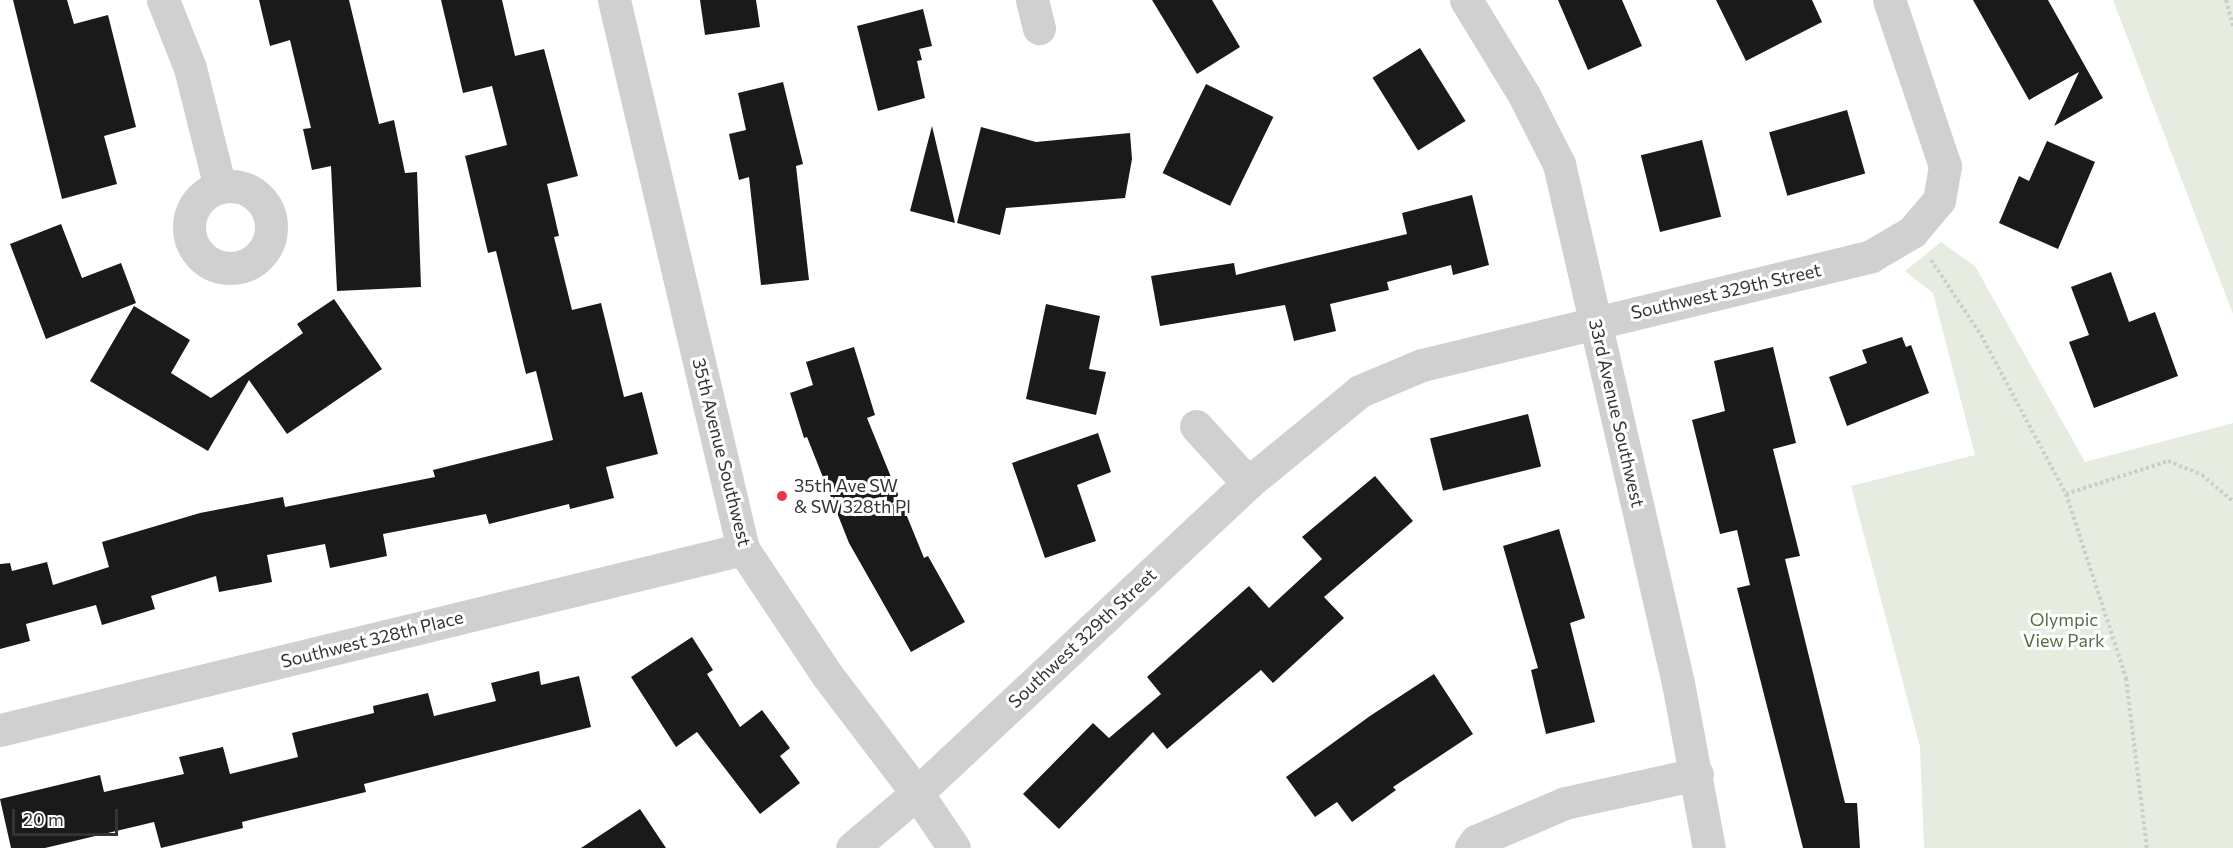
<!DOCTYPE html>
<style>
body{margin:0}
#map{position:relative;width:2233px;height:848px;overflow:hidden;background:#fff;font-family:Commissioner,sans-serif}
div>[style]{position:absolute}
.green>*{inset:0;background:#e6ecdf}
.building>*{inset:0;background:#1a1a1a;transform-origin:0 0}
.path>*{height:4px;margin-top:-2px;transform-origin:0;background:repeating-linear-gradient(90deg,#cdcdcd 0 3px,transparent 0 6px)}
.street>*{height:33px;margin:-16.5px;padding:0 16.5px;transform-origin:16.5px;border-radius:16.5px;background:#d0d0d0}
.street>.ring{margin:-16.5px;padding:0;box-sizing:content-box;background:none;border:33px solid #d0d0d0;border-radius:50%}
.dots>*{width:16px;height:16px;translate:-50% -50%;box-sizing:border-box;border:3px solid #fff;border-radius:50%}
span{translate:-50% -50%;white-space:nowrap;text-align:center;line-height:1.15;-webkit-text-stroke:6px #fff;paint-order:stroke}
.street-label{font-size:18px;color:#333}
.poi-label{font-size:18px;color:#333}
.left{translate:0 -50%;text-align:left}
.park-label{font-size:18px;color:#56703f}
.scale{position:absolute;left:12px;top:809px;width:106px;height:27px;box-sizing:border-box;border:3px solid #333;border-top:0;padding-left:8px;font-size:18px;line-height:21px;white-space:nowrap;color:#333;-webkit-text-stroke:4px #fff;paint-order:stroke}
</style>
<div id="map">
<div class="green">
<div style="clip-path:polygon(2113px 0,2233px 0,2233px 314px)"></div>
<div style="clip-path:polygon(1941px 242px,1975px 266px,2085px 462px,2233px 423px,2233px 848px,1924px 848px,1920px 747px,1851px 486px,1975px 455px,1933px 293px,1905px 271px)"></div>
</div>
<div class="building">
<div style="clip-path:polygon(13px 0,67px 0,74px 24px,108px 15px,136px 127px,104px 136px,117px 184px,62px 199px)"></div>
<div style="clip-path:polygon(259px 0,349px 0,379px 124px,394px 120px,405px 173px,417px 172px,421px 287px,337px 291px,331px 166px,312px 170px,303px 129px,311px 128px,290px 40px,270px 46px)"></div>
<div style="clip-path:polygon(441px 0,502px 0,515px 56px,544px 49px,578px 176px,547px 184px,559px 236px,554px 237px,572px 310px,601px 303px,624px 397px,642px 392px,658px 454px,606px 467px,614px 498px,570px 509px,569px 504px,489px 524px,486px 514px,383px 534px,387px 556px,330px 568px,325px 544px,267px 555px,272px 582px,219px 592px,216px 576px,151px 596px,155px 609px,102px 625px,96px 605px,26px 624px,30px 641px,0 649px,0 564px,10px 563px,12px 571px,47px 562px,53px 585px,109px 567px,102px 542px,200px 513px,283px 497px,285px 507px,435px 477px,433px 470px,553px 440px,536px 371px,526px 374px,496px 251px,488px 253px,465px 156px,507px 145px,492px 86px,463px 93px)"></div>
<div style="clip-path:polygon(700px 0,756px 0,760px 27px,705px 35px)"></div>
<div style="clip-path:polygon(1152px 0,1212px 0,1240px 47px,1197px 74px)"></div>
<div style="clip-path:polygon(1558px 0,1622px 0,1642px 46px,1588px 70px)"></div>
<div style="clip-path:polygon(1716px 0,1812px 0,1822px 22px,1746px 61px)"></div>
<div style="clip-path:polygon(1973px 0,2048px 0,2103px 98px,2054px 126px,2079px 72px,2029px 100px)"></div>
<div style="clip-path:polygon(923px 9px,932px 46px,919px 49px,922px 60px,917px 61px,925px 98px,878px 111px,857px 26px)"></div>
<div style="left:1420px;top:48px;width:86px;height:56px;rotate:58deg"></div>
<div style="clip-path:polygon(783px 82px,803px 164px,796px 166px,809px 280px,761px 285px,749px 177px,739px 180px,729px 134px,746px 130px,738px 93px)"></div>
<div style="left:1206px;top:84px;width:75px;height:99px;rotate:26deg"></div>
<div style="left:1847px;top:110px;width:66px;height:81px;rotate:74deg"></div>
<div style="clip-path:polygon(932px 126px,955px 223px,910px 211px)"></div>
<div style="clip-path:polygon(981px 127px,1036px 142px,1130px 133px,1132px 159px,1125px 198px,1006px 208px,1000px 235px,957px 223px)"></div>
<div style="left:1702px;top:140px;width:79px;height:63px;rotate:76deg"></div>
<div style="clip-path:polygon(2047px 141px,2095px 162px,2058px 249px,1999px 223px,2019px 176px,2029px 181px)"></div>
<div style="clip-path:polygon(1472px 195px,1489px 265px,1453px 275px,1451px 265px,1387px 282px,1389px 290px,1330px 304px,1336px 331px,1294px 341px,1285px 305px,1160px 326px,1151px 276px,1234px 263px,1236px 275px,1407px 234px,1402px 213px)"></div>
<div style="clip-path:polygon(61px 224px,82px 278px,121px 263px,136px 303px,46px 339px,10px 244px)"></div>
<div style="clip-path:polygon(2111px 272px,2129px 322px,2155px 312px,2178px 376px,2094px 408px,2069px 342px,2089px 335px,2071px 287px)"></div>
<div style="clip-path:polygon(334px 299px,382px 369px,287px 434px,249px 380px,208px 451px,90px 381px,134px 306px,190px 340px,171px 373px,211px 398px,303px 333px,297px 324px)"></div>
<div style="clip-path:polygon(1046px 304px,1100px 316px,1089px 369px,1106px 372px,1096px 415px,1026px 399px)"></div>
<div style="clip-path:polygon(1902px 337px,1906px 347px,1911px 345px,1929px 393px,1847px 426px,1829px 377px,1867px 363px,1862px 350px)"></div>
<div style="clip-path:polygon(854px 347px,875px 415px,867px 418px,924px 558px,928px 556px,965px 622px,911px 652px,849px 543px,807px 437px,804px 438px,790px 393px,813px 385px,806px 362px)"></div>
<div style="clip-path:polygon(1773px 347px,1796px 443px,1773px 449px,1800px 556px,1785px 559px,1845px 803px,1857px 803px,1860px 848px,1803px 848px,1737px 588px,1750px 585px,1737px 530px,1720px 534px,1692px 420px,1725px 411px,1714px 361px)"></div>
<div style="left:1528px;top:414px;width:54px;height:101px;rotate:76deg"></div>
<div style="clip-path:polygon(1098px 433px,1111px 472px,1077px 485px,1096px 541px,1045px 558px,1012px 463px)"></div>
<div style="clip-path:polygon(1375px 476px,1413px 521px,1324px 597px,1344px 618px,1273px 683px,1261px 670px,1167px 749px,1153px 732px,1059px 829px,1023px 794px,1093px 723px,1109px 738px,1161px 694px,1147px 677px,1249px 586px,1269px 608px,1322px 559px,1302px 537px)"></div>
<div style="clip-path:polygon(1559px 529px,1585px 618px,1570px 623px,1595px 722px,1546px 734px,1531px 670px,1538px 668px,1503px 546px)"></div>
<div style="clip-path:polygon(692px 637px,713px 670px,707px 674px,740px 727px,762px 710px,790px 748px,780px 756px,800px 783px,760px 814px,697px 732px,676px 747px,631px 677px)"></div>
<div style="clip-path:polygon(539px 671px,541px 685px,579px 676px,591px 727px,364px 784px,366px 792px,242px 822px,243px 828px,161px 848px,154px 822px,45px 848px,11px 848px,0 799px,100px 775px,104px 792px,184px 774px,179px 757px,223px 747px,230px 774px,298px 757px,292px 733px,374px 713px,373px 706px,428px 693px,434px 716px,496px 701px,491px 683px)"></div>
<div style="clip-path:polygon(1434px 674px,1473px 734px,1393px 787px,1396px 790px,1352px 822px,1337px 802px,1315px 817px,1286px 777px,1370px 716px)"></div>
<div style="clip-path:polygon(640px 809px,666px 848px,581px 848px)"></div>
</div>
<div class="path">
<div style="left:2226px;top:0;width:28px;rotate:75deg"></div>
<div style="left:1931px;top:260px;width:90px;rotate:56.3deg"></div>
<div style="left:1981px;top:335px;width:180px;rotate:61.9deg"></div>
<div style="left:2066px;top:494px;width:194px;rotate:71.9deg"></div>
<div style="left:2126px;top:678px;width:171px;rotate:83deg"></div>
<div style="left:2066px;top:494px;width:107px;rotate:-17.9deg"></div>
<div style="left:2168px;top:461px;width:37px;rotate:22deg"></div>
<div style="left:2202px;top:475px;width:40px;rotate:40deg"></div>
</div>
<div class="street">
<div style="left:163px;top:0;width:73px;rotate:68.3deg"></div>
<div style="left:190px;top:68px;width:123px;rotate:75.9deg"></div>
<div style="left:614px;top:0;width:564px;rotate:76.78deg"></div>
<div style="left:743px;top:549px;width:151px;rotate:56.3deg"></div>
<div style="left:827px;top:675px;width:148px;rotate:52.7deg"></div>
<div style="left:917px;top:793px;width:66px;rotate:56.1deg"></div>
<div style="left:1032px;top:0;width:29px;rotate:76deg"></div>
<div style="left:1466px;top:0;width:111px;rotate:58.6deg"></div>
<div style="left:1524px;top:95px;width:77px;rotate:63.1deg"></div>
<div style="left:1559px;top:164px;width:532px;rotate:77.09deg"></div>
<div style="left:1678px;top:683px;width:168px;rotate:79.4deg"></div>
<div class="ring" style="left:189px;top:186px;width:49px;height:49px"></div>
<div style="left:1196px;top:426px;width:77px;rotate:47.6deg"></div>
<div style="left:0;top:730px;width:765px;rotate:-13.69deg"></div>
<div style="left:852px;top:848px;width:85px;rotate:-40.2deg"></div>
<div style="left:917px;top:793px;width:453px;rotate:-43.1deg"></div>
<div style="left:1248px;top:483px;width:145px;rotate:-39.4deg"></div>
<div style="left:1360px;top:391px;width:67px;rotate:-22.8deg"></div>
<div style="left:1422px;top:365px;width:462px;rotate:-13.6deg"></div>
<div style="left:1871px;top:256px;width:48px;rotate:-30.3deg"></div>
<div style="left:1912px;top:232px;width:42px;rotate:-49.8deg"></div>
<div style="left:1939px;top:200px;width:35px;rotate:-80deg"></div>
<div style="left:1945px;top:166px;width:175px;rotate:-108.6deg"></div>
<div style="left:1471px;top:848px;width:9px;rotate:-54deg"></div>
<div style="left:1476px;top:841px;width:97px;rotate:-23.1deg"></div>
<div style="left:1565px;top:803px;width:135px;rotate:-12.4deg"></div>
</div>
<div class="dots">
<div style="left:782px;top:496px;background:#e63946"></div>
</div>
<div class="street-label">
<span style="left:1726px;top:291px;rotate:-13deg">Southwest 329th Street</span>
<span style="left:1617px;top:413px;rotate:77deg">33rd Avenue Southwest</span>
<span style="left:722px;top:452px;rotate:76deg">35th Avenue Southwest</span>
<span style="left:1082px;top:638px;rotate:-43deg">Southwest 329th Street</span>
<span style="left:372px;top:639px;rotate:-14deg">Southwest 328th Place</span>
</div>
<div class="poi-label">
<span class="left" style="left:794px;top:496px">35th Ave SW<br>&amp; SW 328th Pl</span>
</div>
<div class="park-label">
<span style="left:2064px;top:630px">Olympic<br>View Park</span>
</div>
<div class="scale">20 m</div>
</div>
